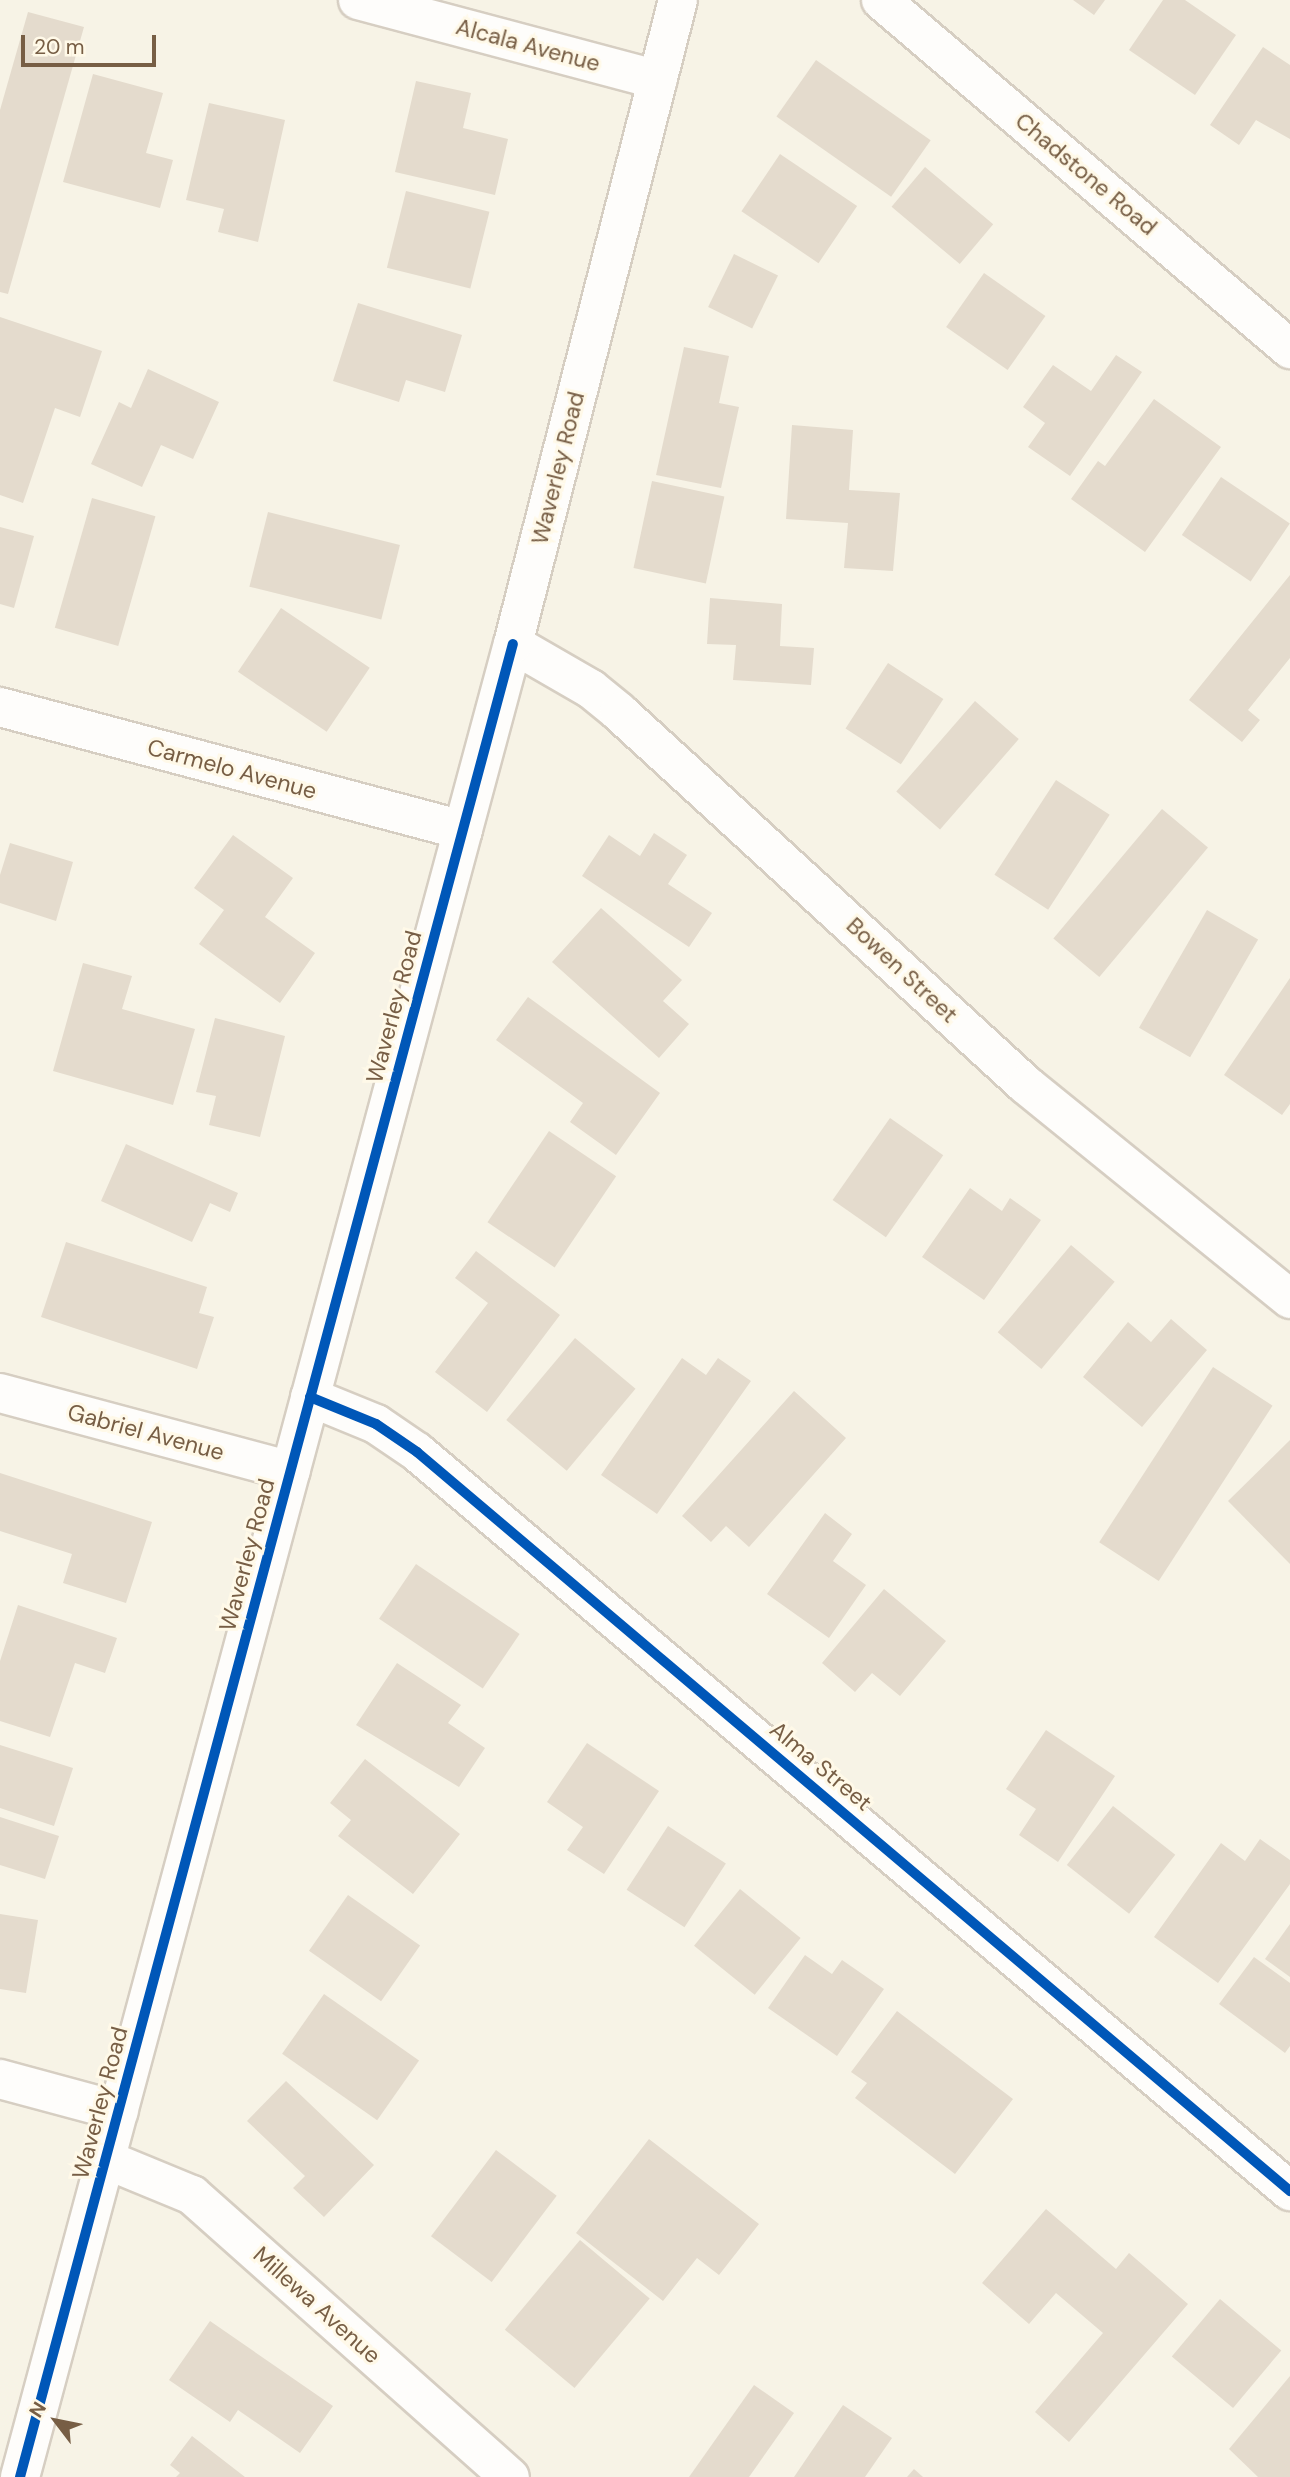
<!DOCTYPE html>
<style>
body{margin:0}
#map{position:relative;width:1290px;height:2477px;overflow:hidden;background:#f7f3e6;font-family:"DM Sans",sans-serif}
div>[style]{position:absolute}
.building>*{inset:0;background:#e4dbcd;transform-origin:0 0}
.roads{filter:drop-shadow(2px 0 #d6cec2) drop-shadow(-2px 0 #d6cec2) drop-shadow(0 2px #d6cec2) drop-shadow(0 -2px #d6cec2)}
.minor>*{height:38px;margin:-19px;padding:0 19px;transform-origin:19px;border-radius:19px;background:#fefdfb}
.tertiary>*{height:38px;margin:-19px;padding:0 19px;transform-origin:19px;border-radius:19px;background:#fefdfb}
.secondary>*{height:38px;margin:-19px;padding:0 19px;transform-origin:19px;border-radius:19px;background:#fefdfb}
.cycleway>*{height:10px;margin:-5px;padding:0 5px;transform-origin:5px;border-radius:5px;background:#0057b8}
span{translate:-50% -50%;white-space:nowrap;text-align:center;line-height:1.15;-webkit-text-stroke:6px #fff9e8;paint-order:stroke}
.street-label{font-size:23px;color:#775e45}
.north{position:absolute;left:21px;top:2386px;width:70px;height:70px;-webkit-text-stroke:5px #fff9e8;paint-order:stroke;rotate:302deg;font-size:19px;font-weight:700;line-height:28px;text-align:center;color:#775e45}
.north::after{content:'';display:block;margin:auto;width:24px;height:32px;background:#775e45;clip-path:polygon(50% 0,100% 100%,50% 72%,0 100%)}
.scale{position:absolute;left:21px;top:35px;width:135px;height:32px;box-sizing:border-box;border:4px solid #775e45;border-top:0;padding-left:9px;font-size:21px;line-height:24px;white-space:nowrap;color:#775e45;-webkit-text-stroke:5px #fff9e8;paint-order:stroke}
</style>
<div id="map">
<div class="building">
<div style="clip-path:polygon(1073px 0,1105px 0,1094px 15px)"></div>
<div style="clip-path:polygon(1163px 0,1185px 0,1236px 35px,1195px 95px,1129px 50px)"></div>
<div style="clip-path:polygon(28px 12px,84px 27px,8px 294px,0 292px,0 110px)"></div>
<div style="clip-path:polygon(1263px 47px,1290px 65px,1290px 139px,1256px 120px,1239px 145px,1210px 125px)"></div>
<div style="left:816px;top:60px;width:140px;height:69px;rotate:35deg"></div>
<div style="clip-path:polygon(93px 74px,163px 93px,146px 153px,173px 160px,160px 208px,63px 182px)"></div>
<div style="clip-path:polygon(416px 81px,471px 93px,463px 128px,508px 139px,495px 195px,395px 172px)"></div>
<div style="clip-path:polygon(209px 103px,285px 120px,258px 242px,218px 232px,224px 209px,186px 200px)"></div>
<div style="left:780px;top:154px;width:93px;height:69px;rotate:34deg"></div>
<div style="left:925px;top:167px;width:89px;height:52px;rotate:40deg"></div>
<div style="left:406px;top:191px;width:86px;height:79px;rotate:14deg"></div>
<div style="left:734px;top:254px;width:49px;height:59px;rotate:26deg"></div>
<div style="left:984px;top:273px;width:75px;height:66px;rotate:35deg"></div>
<div style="clip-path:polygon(358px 303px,462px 335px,445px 392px,406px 380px,399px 402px,333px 381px)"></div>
<div style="clip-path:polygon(0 317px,102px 351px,80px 417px,55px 408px,23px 503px,0 495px)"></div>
<div style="clip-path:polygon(684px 347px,729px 356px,719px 403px,739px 407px,721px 488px,656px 475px)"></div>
<div style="clip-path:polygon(1116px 355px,1142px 372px,1070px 476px,1028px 447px,1045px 423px,1023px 407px,1053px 365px,1091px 391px)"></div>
<div style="clip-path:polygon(148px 369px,219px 402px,193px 459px,161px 445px,142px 487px,91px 464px,119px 402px,131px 408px)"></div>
<div style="clip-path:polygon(1154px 399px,1221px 447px,1145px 552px,1071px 499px,1098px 461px,1105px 466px)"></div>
<div style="clip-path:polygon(792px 425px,853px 430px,849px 490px,900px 493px,893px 571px,844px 568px,848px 523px,786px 519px)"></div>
<div style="left:1221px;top:477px;width:83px;height:70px;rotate:34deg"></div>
<div style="left:652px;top:481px;width:74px;height:89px;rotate:12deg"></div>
<div style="left:92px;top:498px;width:66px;height:135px;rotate:16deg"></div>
<div style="left:268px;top:512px;width:136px;height:77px;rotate:14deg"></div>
<div style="clip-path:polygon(0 527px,34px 536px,14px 608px,0 604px)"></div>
<div style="clip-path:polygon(1290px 575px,1290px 658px,1248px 710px,1260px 720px,1242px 742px,1189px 700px)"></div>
<div style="clip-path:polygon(710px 598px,782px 604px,780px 646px,814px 648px,811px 685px,733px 680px,736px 645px,707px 644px)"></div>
<div style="left:281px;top:608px;width:107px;height:77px;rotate:34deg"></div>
<div style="left:888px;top:663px;width:66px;height:78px;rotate:33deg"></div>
<div style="left:975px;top:701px;width:58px;height:120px;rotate:41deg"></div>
<div style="left:1056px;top:780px;width:64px;height:113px;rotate:33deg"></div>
<div style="left:1162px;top:809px;width:60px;height:169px;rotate:40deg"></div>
<div style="clip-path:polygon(654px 833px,687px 855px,668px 884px,712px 913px,689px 947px,582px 876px,609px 835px,640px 856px)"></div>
<div style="clip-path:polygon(233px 835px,293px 878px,265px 917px,315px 953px,280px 1003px,199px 944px,224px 910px,194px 888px)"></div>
<div style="clip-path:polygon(10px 843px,73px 862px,56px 921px,0 903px,0 875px)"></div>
<div style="clip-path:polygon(601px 908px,682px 980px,663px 1001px,689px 1024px,659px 1058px,552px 962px)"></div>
<div style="left:1207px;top:910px;width:59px;height:136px;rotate:30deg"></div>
<div style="clip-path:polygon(83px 963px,132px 976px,122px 1009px,195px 1029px,173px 1105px,53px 1071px)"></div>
<div style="clip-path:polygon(1290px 978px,1290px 1104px,1282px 1115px,1224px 1075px)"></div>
<div style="clip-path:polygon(528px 997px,660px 1093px,616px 1155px,570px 1122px,583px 1103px,496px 1040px)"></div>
<div style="clip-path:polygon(215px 1018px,285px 1036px,260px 1137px,209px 1125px,216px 1096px,196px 1092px)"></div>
<div style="left:890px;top:1118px;width:65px;height:100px;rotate:35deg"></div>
<div style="left:549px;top:1131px;width:81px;height:110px;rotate:34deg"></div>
<div style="clip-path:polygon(126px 1144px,238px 1193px,230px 1212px,210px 1203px,192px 1242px,101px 1201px)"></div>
<div style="clip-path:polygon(970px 1188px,1002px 1211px,1010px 1198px,1041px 1220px,984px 1300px,922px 1257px)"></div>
<div style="clip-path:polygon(66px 1242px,207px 1287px,199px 1313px,214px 1317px,197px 1369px,41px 1317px)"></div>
<div style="left:1071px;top:1245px;width:57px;height:114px;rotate:40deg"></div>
<div style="clip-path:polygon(476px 1251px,560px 1315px,487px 1412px,435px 1372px,488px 1303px,455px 1278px)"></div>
<div style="clip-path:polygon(1171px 1319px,1207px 1350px,1142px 1427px,1083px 1377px,1128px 1322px,1151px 1342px)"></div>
<div style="left:575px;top:1338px;width:79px;height:107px;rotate:40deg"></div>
<div style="clip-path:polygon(682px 1358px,706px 1375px,718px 1358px,751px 1381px,657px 1514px,601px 1475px)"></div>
<div style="left:1213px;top:1367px;width:71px;height:209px;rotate:33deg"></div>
<div style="clip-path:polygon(794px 1391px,846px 1438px,749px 1547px,726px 1526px,711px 1542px,682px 1516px)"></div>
<div style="clip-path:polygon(1290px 1440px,1290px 1564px,1228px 1501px)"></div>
<div style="clip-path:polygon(0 1473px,152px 1522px,126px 1603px,63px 1583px,72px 1554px,0 1531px)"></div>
<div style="clip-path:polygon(825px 1513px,852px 1534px,833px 1561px,866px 1585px,829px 1638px,767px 1594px)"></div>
<div style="left:416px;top:1564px;width:125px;height:66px;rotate:34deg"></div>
<div style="clip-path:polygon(884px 1589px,946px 1641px,900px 1696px,872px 1673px,855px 1692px,822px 1663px)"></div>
<div style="clip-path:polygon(18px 1605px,117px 1638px,105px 1673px,75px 1663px,50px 1737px,0 1721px,0 1661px)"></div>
<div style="clip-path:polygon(397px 1663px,461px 1705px,448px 1723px,485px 1748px,459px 1787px,356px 1725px)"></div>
<div style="clip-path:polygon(1046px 1730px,1115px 1776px,1058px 1862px,1019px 1835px,1036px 1809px,1006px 1789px)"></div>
<div style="clip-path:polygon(587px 1743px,659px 1791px,604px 1874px,567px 1850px,583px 1827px,547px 1802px)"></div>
<div style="clip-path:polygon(0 1745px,73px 1768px,54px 1826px,0 1808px)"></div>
<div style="clip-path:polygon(365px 1759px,460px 1834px,413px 1894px,338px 1836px,351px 1820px,330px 1803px)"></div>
<div style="left:1113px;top:1806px;width:79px;height:75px;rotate:38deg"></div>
<div style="clip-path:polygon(0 1817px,59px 1836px,45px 1879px,0 1865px)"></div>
<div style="left:668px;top:1826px;width:69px;height:76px;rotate:33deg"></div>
<div style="clip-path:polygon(1260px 1839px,1290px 1860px,1290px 1884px,1218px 1983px,1154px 1937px,1221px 1843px,1245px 1861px)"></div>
<div style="left:740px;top:1889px;width:78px;height:73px;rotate:39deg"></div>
<div style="left:348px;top:1895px;width:88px;height:68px;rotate:35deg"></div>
<div style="clip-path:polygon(0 1914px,38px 1920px,26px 1993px,0 1989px)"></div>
<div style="clip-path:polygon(1290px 1924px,1290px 1977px,1265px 1959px)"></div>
<div style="clip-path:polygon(805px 1955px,832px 1974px,842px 1960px,884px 1989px,837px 2056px,768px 2008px)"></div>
<div style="clip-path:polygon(1254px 1957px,1290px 1983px,1290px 2046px,1285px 2053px,1219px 2004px)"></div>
<div style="left:324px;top:1994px;width:116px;height:73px;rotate:35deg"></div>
<div style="clip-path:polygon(897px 2011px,1013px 2099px,955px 2174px,855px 2098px,867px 2083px,851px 2072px)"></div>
<div style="clip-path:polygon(286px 2081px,374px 2165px,324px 2217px,293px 2188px,305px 2176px,247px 2121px)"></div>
<div style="clip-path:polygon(649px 2139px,759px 2224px,719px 2275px,697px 2258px,663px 2301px,576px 2233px)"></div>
<div style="left:496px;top:2150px;width:76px;height:108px;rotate:37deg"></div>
<div style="clip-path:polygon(1046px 2209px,1116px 2269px,1129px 2253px,1188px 2304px,1069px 2442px,1035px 2412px,1103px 2333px,1056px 2293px,1029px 2324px,982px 2283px)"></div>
<div style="left:580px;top:2240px;width:91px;height:117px;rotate:40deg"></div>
<div style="left:1220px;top:2299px;width:80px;height:75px;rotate:40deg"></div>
<div style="clip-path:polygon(210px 2321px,333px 2406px,300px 2453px,238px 2410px,230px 2422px,169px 2380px)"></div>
<div style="clip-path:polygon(1290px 2376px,1290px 2477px,1258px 2477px,1229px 2449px)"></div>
<div style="clip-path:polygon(754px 2385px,794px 2413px,749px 2477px,689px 2477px)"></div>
<div style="clip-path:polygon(843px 2405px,892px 2438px,865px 2477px,794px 2477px)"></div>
<div style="clip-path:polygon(192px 2436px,245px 2477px,176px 2477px,180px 2473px,170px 2465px)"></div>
<div style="clip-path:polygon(914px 2469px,923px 2477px,907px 2477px)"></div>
</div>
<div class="roads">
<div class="minor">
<div style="left:358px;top:0;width:310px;rotate:14.9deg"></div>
<div style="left:513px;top:644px;width:90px;rotate:30deg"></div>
<div style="left:591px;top:689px;width:36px;rotate:39deg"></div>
<div style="left:619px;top:712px;width:552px;rotate:42.5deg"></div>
<div style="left:1026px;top:1085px;width:340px;rotate:39deg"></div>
<div style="left:0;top:707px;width:479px;rotate:14.9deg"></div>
<div style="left:0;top:1393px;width:301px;rotate:15deg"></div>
<div style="left:310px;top:1397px;width:71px;rotate:22.2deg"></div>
<div style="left:376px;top:1424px;width:50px;rotate:34.3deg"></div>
<div style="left:417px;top:1452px;width:1144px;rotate:40.25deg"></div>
<div style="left:0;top:2079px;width:123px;rotate:15.1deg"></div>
<div style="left:107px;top:2160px;width:92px;rotate:22.4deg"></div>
<div style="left:192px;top:2195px;width:425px;rotate:41.6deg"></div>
</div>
<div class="tertiary">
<div style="left:881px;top:0;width:538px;rotate:40.47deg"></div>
</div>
<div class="secondary">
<div style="left:20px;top:2477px;width:1898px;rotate:-74.95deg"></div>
<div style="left:513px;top:644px;width:665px;rotate:-75.63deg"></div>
</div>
</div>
<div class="cycleway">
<div style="left:310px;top:1397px;width:71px;rotate:22.2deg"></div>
<div style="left:376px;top:1424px;width:50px;rotate:34.3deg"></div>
<div style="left:417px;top:1452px;width:1144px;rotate:40.25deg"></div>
<div style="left:20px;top:2477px;width:1898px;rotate:-74.95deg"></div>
</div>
<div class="street-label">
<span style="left:528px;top:45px;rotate:15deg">Alcala Avenue</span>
<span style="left:1086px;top:174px;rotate:40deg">Chadstone Road</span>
<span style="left:558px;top:468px;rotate:-76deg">Waverley Road</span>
<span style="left:232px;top:769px;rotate:15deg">Carmelo Avenue</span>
<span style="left:902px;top:970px;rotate:43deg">Bowen Street</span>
<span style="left:394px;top:1007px;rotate:-75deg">Waverley Road</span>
<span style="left:146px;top:1432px;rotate:15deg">Gabriel Avenue</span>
<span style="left:247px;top:1555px;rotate:-75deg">Waverley Road</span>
<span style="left:821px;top:1766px;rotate:40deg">Alma Street</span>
<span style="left:100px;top:2103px;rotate:-75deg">Waverley Road</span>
<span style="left:317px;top:2305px;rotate:42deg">Millewa Avenue</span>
</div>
<div class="north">N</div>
<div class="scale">20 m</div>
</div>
